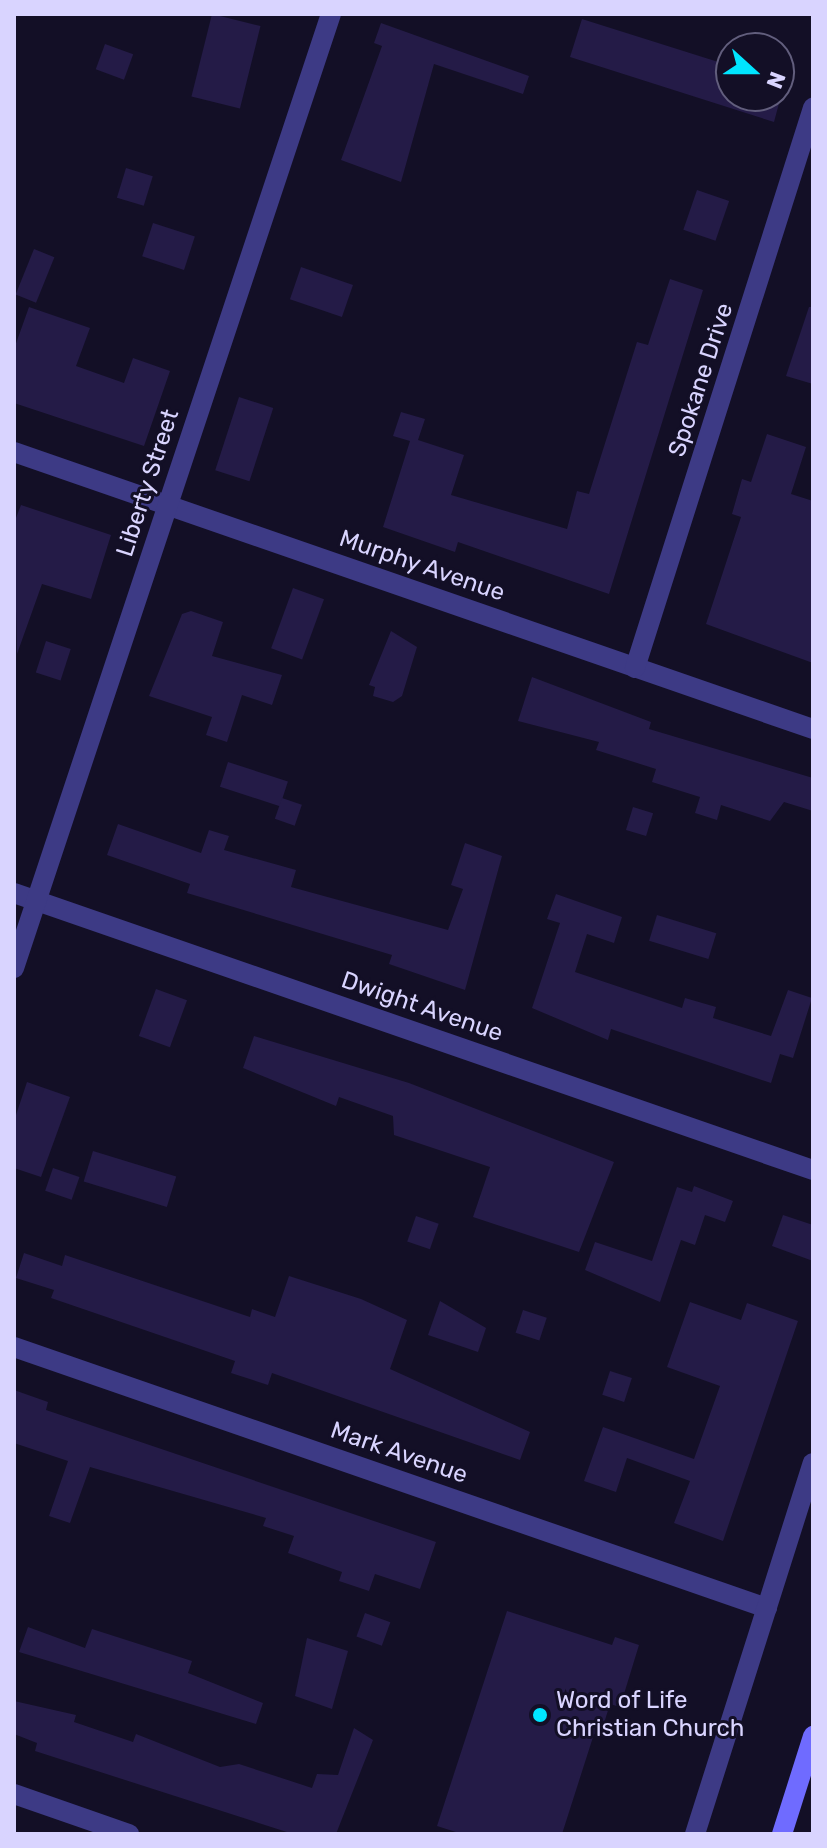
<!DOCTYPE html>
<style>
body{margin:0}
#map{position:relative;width:827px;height:1848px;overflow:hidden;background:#130f26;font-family:Rubik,sans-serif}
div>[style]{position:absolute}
.building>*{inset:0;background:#241b47;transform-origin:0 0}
.street>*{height:20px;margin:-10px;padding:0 10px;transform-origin:10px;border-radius:10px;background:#3d3a85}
.secondary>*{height:20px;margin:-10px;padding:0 10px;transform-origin:10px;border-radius:10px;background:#6f6bff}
.dots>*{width:22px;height:22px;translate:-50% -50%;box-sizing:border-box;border:4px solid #130f26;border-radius:50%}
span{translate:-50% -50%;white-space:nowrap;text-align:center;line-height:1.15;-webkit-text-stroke:6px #130f26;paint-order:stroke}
.street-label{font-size:24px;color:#d9d4ff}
.poi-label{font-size:24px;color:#d9d4ff}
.left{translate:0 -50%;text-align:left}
.frame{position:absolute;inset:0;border:16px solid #d9d4ff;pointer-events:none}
.north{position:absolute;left:715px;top:32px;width:80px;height:80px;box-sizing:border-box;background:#130f26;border:2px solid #625e7d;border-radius:50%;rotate:111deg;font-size:22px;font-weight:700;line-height:32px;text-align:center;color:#d9d4ff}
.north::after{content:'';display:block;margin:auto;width:28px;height:36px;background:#00e5ff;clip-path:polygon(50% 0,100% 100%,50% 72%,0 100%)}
</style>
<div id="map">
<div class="building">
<div style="left:212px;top:14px;width:50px;height:85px;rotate:14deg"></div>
<div style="clip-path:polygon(582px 19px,731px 66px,731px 96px,781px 96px,774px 122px,570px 57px)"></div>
<div style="clip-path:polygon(381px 23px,529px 76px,523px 94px,434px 64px,401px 182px,341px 160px,382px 46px,374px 43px)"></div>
<div style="left:105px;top:44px;width:30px;height:27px;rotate:20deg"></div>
<div style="left:126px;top:168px;width:28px;height:31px;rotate:17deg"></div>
<div style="left:697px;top:190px;width:34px;height:42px;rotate:19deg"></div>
<div style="left:153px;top:223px;width:44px;height:35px;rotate:18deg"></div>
<div style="left:34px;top:249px;width:22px;height:49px;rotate:22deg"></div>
<div style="left:301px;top:267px;width:55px;height:34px;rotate:19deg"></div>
<div style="clip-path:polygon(670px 279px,703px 290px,609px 594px,458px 542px,455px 552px,383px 527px,410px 441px,393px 436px,401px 412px,425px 419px,418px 440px,464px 455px,451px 495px,567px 529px,577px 491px,589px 494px,637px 342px,648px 345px)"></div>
<div style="clip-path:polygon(29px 307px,90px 328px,76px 366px,124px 383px,133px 358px,170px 371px,144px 446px,14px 403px,14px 349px)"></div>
<div style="clip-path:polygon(809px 307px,813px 307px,813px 384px,786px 376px)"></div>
<div style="left:239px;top:397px;width:36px;height:77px;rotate:18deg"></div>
<div style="clip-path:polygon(767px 434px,806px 447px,791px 494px,813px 501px,813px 663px,706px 624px,741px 517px,732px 514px,742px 479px,751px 482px)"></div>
<div style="clip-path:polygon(21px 505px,111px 535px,91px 599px,42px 584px,17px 654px,14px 523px)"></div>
<div style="left:293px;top:588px;width:33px;height:64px;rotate:20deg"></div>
<div style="clip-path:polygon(191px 611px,223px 622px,212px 656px,282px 675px,272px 705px,242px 695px,227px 742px,206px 735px,212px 717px,149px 696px,182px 614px)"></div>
<div style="clip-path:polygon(391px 631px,417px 647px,402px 696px,393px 702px,373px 696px,375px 687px,369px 685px)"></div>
<div style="left:46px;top:641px;width:26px;height:33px;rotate:18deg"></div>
<div style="clip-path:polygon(532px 677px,651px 722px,649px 729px,813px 778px,813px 811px,784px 802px,770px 821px,721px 805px,717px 820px,695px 813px,700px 797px,652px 782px,656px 769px,596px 750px,599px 742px,518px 721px)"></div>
<div style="left:228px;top:762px;width:63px;height:26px;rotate:18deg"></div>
<div style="left:282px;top:798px;width:21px;height:22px;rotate:19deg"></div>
<div style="left:633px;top:807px;width:21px;height:24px;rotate:17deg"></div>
<div style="clip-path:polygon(118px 824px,201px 853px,209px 830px,229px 836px,224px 850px,296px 870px,291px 887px,448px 930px,463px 889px,451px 885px,465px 843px,502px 856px,465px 990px,389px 964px,392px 955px,187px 893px,190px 884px,107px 855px)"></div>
<div style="clip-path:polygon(556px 894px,622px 917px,614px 943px,587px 934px,575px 972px,682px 1008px,685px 998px,716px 1007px,713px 1018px,771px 1036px,788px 990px,812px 998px,793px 1058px,780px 1054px,771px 1083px,611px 1029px,608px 1040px,532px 1008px,560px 923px,547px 919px)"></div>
<div style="left:657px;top:915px;width:62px;height:27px;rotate:17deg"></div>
<div style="left:156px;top:989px;width:33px;height:50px;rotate:20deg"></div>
<div style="clip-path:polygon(254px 1036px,409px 1083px,614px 1162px,579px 1252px,473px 1217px,490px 1167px,394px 1135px,393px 1116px,339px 1097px,336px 1106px,243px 1068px)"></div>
<div style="clip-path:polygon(27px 1082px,70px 1097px,41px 1177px,14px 1168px,14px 1121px)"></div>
<div style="left:93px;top:1151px;width:87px;height:32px;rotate:17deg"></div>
<div style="left:53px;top:1168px;width:28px;height:24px;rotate:19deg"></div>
<div style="clip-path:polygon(694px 1186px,733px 1201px,725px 1222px,705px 1215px,695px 1245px,681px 1240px,660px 1302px,585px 1270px,595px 1242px,652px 1261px,677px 1187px,692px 1192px)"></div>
<div style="clip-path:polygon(783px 1215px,813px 1225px,813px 1261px,772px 1246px)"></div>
<div style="left:416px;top:1216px;width:24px;height:27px;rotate:19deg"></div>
<div style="clip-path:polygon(24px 1253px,62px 1266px,65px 1255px,250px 1317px,252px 1309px,275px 1317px,289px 1276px,361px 1299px,407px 1320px,390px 1369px,530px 1432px,520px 1460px,272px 1373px,268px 1385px,231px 1373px,235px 1361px,51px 1298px,54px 1290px,16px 1278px)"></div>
<div style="clip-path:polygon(440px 1301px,486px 1328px,478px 1352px,428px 1335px)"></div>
<div style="clip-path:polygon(690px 1302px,741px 1320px,747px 1303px,798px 1321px,723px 1541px,674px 1523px,690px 1481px,627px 1458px,616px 1492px,584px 1481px,603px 1427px,694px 1459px,720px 1386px,667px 1367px)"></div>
<div style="left:523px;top:1310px;width:25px;height:24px;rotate:18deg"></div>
<div style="left:610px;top:1371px;width:23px;height:25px;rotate:18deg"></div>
<div style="clip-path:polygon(14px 1390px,48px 1402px,46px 1410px,436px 1542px,420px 1589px,375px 1574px,369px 1591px,339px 1581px,342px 1572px,288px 1553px,294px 1536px,263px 1526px,266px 1518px,90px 1467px,70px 1523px,49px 1516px,68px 1461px,14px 1443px)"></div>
<div style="clip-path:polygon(507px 1611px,612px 1645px,615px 1637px,639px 1645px,620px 1707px,610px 1704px,600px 1736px,594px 1734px,562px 1834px,462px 1834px,437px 1826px)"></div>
<div style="left:365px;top:1613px;width:27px;height:25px;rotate:20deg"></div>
<div style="clip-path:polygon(28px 1627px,85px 1648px,92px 1629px,192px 1661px,188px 1673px,263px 1703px,256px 1724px,19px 1652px)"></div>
<div style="clip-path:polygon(307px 1638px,348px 1651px,332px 1709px,295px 1696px)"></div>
<div style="clip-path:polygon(14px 1701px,76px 1715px,74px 1722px,133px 1742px,136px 1734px,220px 1767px,239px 1764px,312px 1788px,317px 1774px,338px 1775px,354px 1728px,373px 1740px,336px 1834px,293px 1834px,35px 1751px,37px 1743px,14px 1734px)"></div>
</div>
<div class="street">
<div style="left:14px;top:452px;width:846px;rotate:19.12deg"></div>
<div style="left:635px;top:668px;width:588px;rotate:-72.37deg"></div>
<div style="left:14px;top:893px;width:846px;rotate:19.12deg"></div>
<div style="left:14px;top:968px;width:1005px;rotate:-71.62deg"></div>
<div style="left:14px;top:1347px;width:797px;rotate:19.12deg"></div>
<div style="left:14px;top:1794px;width:122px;rotate:19.2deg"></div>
<div style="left:695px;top:1834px;width:389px;rotate:-72.4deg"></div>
</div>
<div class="secondary">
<div style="left:782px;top:1834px;width:103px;rotate:-72.4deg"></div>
</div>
<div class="dots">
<div style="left:540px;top:1715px;background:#00e5ff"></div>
</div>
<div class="street-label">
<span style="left:701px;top:380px;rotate:-72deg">Spokane Drive</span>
<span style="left:148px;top:483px;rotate:-72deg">Liberty Street</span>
<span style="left:422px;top:566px;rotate:19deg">Murphy Avenue</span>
<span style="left:422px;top:1007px;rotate:19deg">Dwight Avenue</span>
<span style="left:399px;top:1453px;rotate:19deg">Mark Avenue</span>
</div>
<div class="poi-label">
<span class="left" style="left:556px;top:1715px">Word of Life<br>Christian Church</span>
</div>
<div class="frame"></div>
<div class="north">N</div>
</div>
